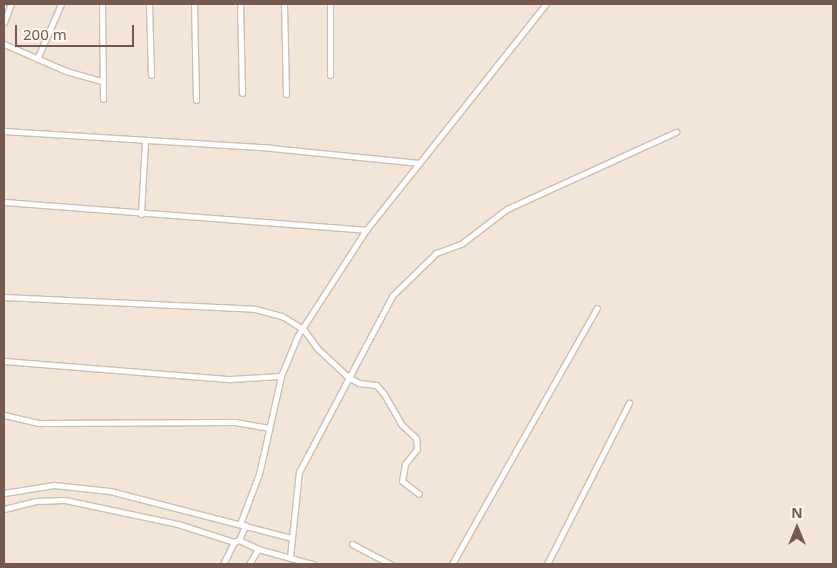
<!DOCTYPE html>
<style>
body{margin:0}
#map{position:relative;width:837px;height:568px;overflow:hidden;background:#fcf3e9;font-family:"Noto Sans",sans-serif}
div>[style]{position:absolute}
.residential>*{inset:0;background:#f3e5d8;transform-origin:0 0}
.roads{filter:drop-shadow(1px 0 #cfbdb2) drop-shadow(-1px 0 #cfbdb2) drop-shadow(0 1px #cfbdb2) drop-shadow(0 -1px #cfbdb2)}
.minor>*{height:5px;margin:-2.5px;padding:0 2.5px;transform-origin:2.5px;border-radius:2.5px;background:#fff}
span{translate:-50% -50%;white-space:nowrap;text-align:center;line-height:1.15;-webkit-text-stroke:4px #fef8f0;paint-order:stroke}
.frame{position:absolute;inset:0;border:5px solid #75594e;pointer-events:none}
.north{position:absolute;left:772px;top:503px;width:50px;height:50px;-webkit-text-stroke:4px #fef8f0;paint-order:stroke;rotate:0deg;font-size:14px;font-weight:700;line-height:20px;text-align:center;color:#75594e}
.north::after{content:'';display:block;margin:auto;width:18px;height:22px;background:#75594e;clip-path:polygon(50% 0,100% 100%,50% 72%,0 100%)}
.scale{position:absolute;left:15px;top:25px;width:119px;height:22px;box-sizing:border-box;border:2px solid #75594e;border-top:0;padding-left:6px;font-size:15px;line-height:18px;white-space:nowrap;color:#75594e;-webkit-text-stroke:4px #fef8f0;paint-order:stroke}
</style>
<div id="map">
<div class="residential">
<div style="left:4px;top:4px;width:829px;height:560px"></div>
</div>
<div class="roads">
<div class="minor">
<div style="left:102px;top:4px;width:95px;rotate:89.4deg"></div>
<div style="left:149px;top:4px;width:71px;rotate:88.4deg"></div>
<div style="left:194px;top:4px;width:96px;rotate:88.8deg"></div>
<div style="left:240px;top:4px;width:89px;rotate:88.7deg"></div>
<div style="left:284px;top:4px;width:90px;rotate:88.7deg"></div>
<div style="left:4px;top:22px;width:19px;rotate:-69deg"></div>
<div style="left:4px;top:44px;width:68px;rotate:23.5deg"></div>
<div style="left:66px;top:71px;width:37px;rotate:16deg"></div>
<div style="left:37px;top:59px;width:60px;rotate:-66.4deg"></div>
<div style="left:330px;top:75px;width:71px;rotate:-90deg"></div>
<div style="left:4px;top:131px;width:268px;rotate:3.6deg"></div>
<div style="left:271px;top:148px;width:149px;rotate:5.8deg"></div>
<div style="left:4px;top:202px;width:363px;rotate:4.4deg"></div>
<div style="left:141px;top:214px;width:73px;rotate:-86.9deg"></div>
<div style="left:4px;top:297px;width:251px;rotate:2.7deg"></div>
<div style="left:255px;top:309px;width:28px;rotate:15deg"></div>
<div style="left:282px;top:316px;width:26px;rotate:32deg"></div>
<div style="left:304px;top:330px;width:22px;rotate:54deg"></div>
<div style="left:317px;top:348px;width:42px;rotate:43.1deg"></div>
<div style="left:348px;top:377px;width:13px;rotate:29deg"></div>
<div style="left:359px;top:383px;width:17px;rotate:7deg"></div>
<div style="left:376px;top:385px;width:12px;rotate:48deg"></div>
<div style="left:384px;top:394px;width:36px;rotate:60deg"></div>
<div style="left:402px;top:425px;width:19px;rotate:43deg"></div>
<div style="left:416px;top:438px;width:11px;rotate:85deg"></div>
<div style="left:417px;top:449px;width:19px;rotate:129deg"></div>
<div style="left:405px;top:464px;width:17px;rotate:100deg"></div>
<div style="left:402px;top:481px;width:21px;rotate:37deg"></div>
<div style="left:4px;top:361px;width:227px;rotate:4.6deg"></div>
<div style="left:230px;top:379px;width:51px;rotate:-3.4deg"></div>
<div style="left:4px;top:415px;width:37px;rotate:13deg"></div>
<div style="left:40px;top:423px;width:195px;rotate:-0.3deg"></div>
<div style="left:235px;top:422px;width:34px;rotate:10deg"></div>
<div style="left:4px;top:493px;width:51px;rotate:-9.1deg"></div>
<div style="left:54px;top:485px;width:56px;rotate:6.1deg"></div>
<div style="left:110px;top:491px;width:188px;rotate:14.5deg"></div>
<div style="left:4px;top:509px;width:33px;rotate:-14deg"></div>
<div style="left:36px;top:501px;width:29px;rotate:-2deg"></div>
<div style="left:65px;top:500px;width:116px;rotate:12deg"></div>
<div style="left:178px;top:524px;width:59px;rotate:17.8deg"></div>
<div style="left:234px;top:542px;width:5px;rotate:-22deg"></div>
<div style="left:239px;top:540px;width:21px;rotate:25deg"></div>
<div style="left:258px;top:549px;width:57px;rotate:15.3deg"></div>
<div style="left:240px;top:524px;width:53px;rotate:-69.2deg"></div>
<div style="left:259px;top:474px;width:100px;rotate:-77.3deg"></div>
<div style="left:281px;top:376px;width:44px;rotate:-67.5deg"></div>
<div style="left:298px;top:335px;width:125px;rotate:-57.1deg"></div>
<div style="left:366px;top:230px;width:289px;rotate:-51.5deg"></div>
<div style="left:239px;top:540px;width:16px;rotate:-68deg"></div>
<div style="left:352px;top:544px;width:43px;rotate:27.8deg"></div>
<div style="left:290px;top:557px;width:85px;rotate:-84deg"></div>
<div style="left:299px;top:472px;width:199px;rotate:-62.1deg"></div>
<div style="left:392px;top:296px;width:62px;rotate:-44.3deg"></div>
<div style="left:436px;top:253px;width:27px;rotate:-20deg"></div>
<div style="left:461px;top:244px;width:58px;rotate:-37.3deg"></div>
<div style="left:507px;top:209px;width:186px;rotate:-24.5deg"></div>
<div style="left:223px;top:564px;width:25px;rotate:-63deg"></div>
<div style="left:249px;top:564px;width:17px;rotate:-59deg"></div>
<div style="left:452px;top:564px;width:294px;rotate:-60.5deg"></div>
<div style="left:547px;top:564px;width:181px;rotate:-63deg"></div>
</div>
</div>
<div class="frame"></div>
<div class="north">N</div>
<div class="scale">200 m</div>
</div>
